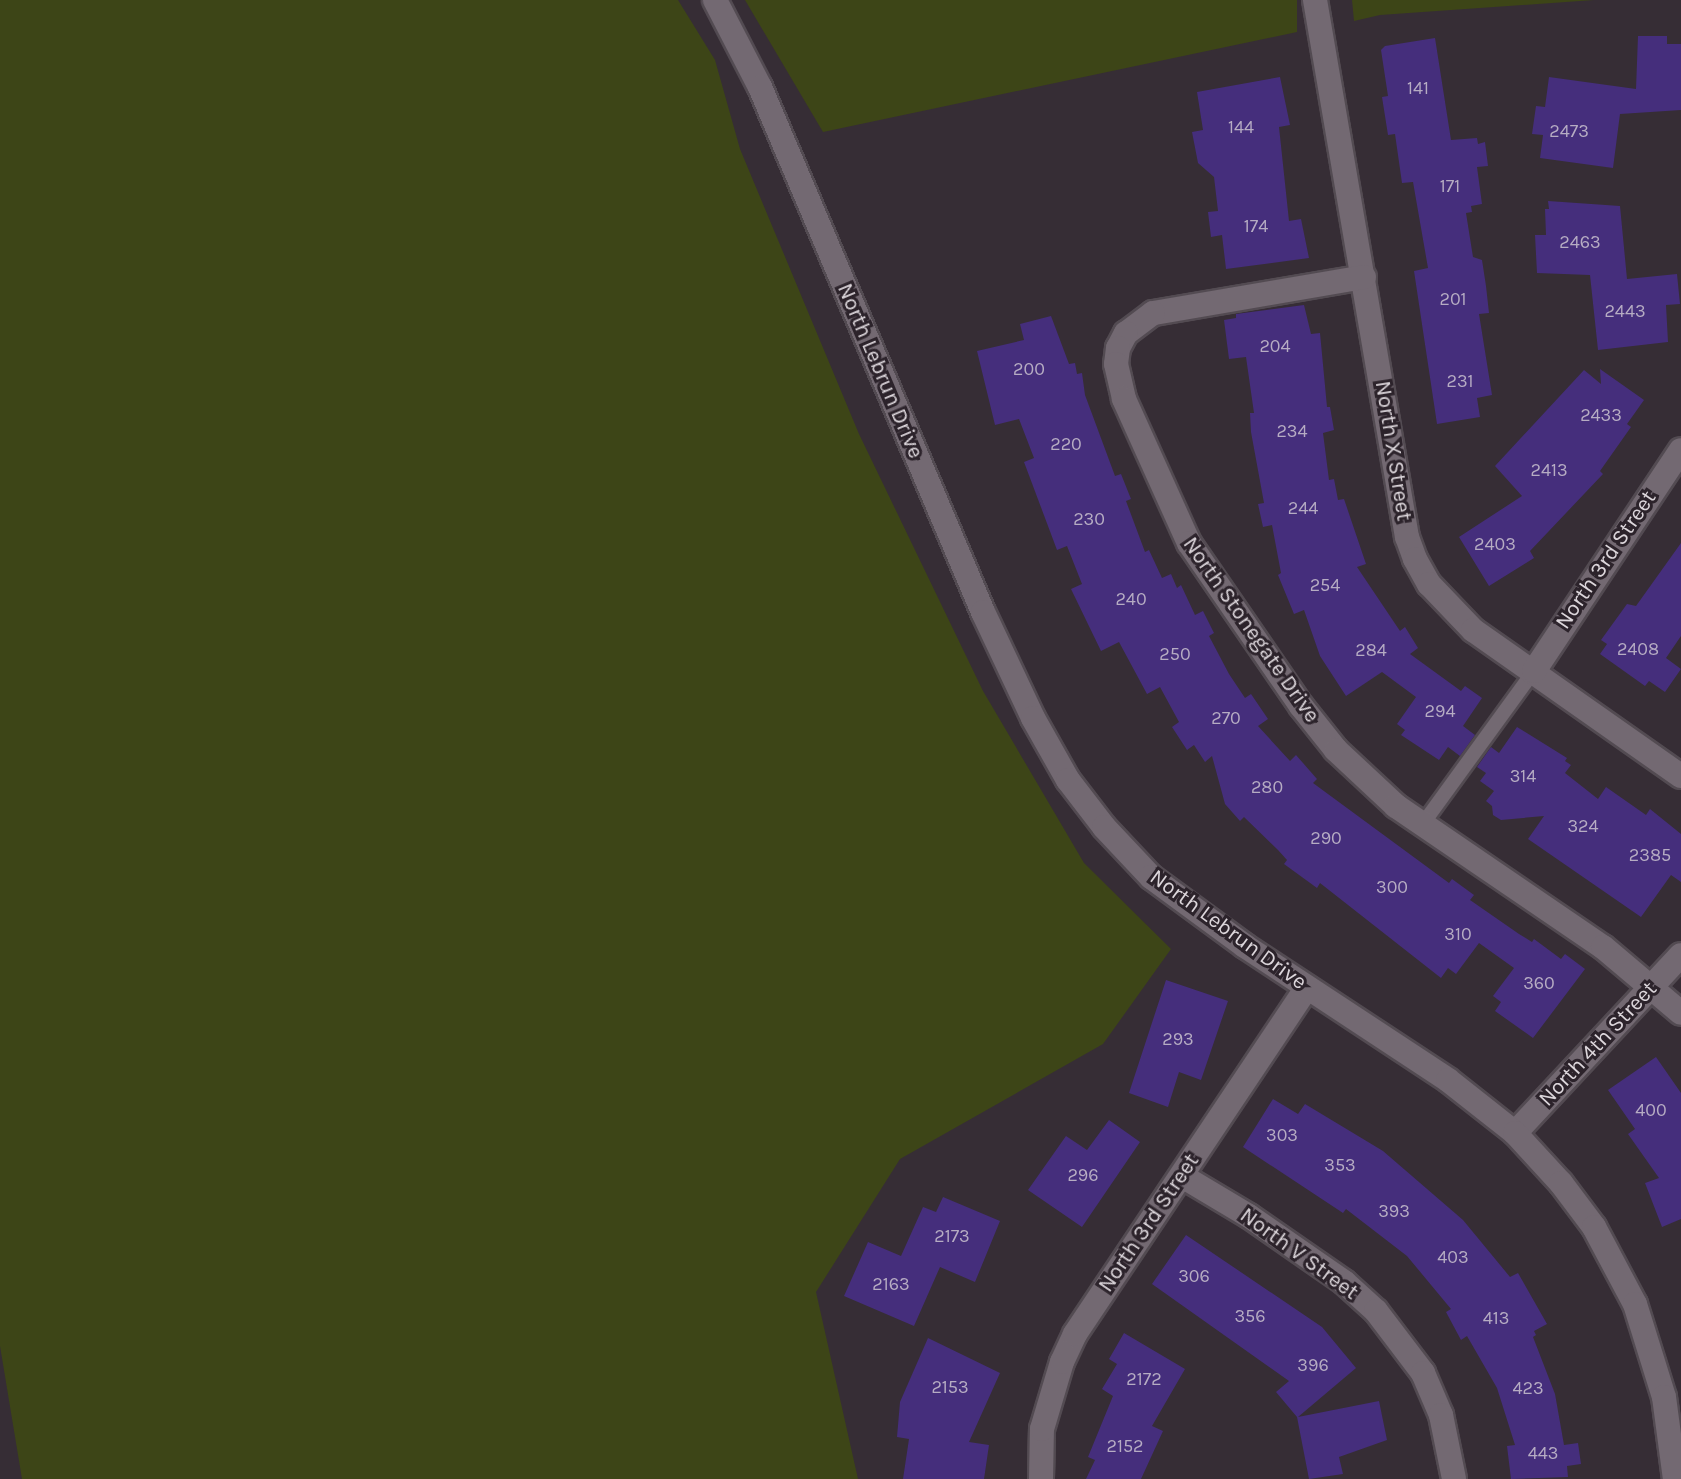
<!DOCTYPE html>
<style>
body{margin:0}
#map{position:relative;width:1681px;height:1479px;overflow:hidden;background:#362d35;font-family:Karla,sans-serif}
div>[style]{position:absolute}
.green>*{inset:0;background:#3d4517}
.building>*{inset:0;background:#452e7c}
.roads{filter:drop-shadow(2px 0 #534b52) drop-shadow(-2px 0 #534b52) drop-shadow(0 2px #534b52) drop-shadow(0 -2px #534b52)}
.lane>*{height:14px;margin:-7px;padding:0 7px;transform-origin:7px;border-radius:7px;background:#736972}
.street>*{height:24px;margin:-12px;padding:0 12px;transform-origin:12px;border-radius:12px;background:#736972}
.secondary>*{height:24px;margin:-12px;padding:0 12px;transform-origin:12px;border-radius:12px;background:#736972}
span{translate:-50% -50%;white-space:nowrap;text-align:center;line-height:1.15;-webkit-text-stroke:6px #2c232b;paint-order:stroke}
.number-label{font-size:18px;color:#b6acc3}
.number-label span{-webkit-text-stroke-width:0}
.street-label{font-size:22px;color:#dcd6db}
</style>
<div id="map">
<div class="green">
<div style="clip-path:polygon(0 0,678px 0,715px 60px,740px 149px,859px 434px,983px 691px,1084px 863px,1171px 949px,1103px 1044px,900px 1159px,816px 1292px,858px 1479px,22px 1479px,0 1346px)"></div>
<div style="clip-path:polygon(745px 0,1297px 0,1297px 32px,823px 132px)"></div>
<div style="clip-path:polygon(1352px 0,1594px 0,1380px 15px,1354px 21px)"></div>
</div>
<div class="building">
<div style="clip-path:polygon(1638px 36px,1667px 36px,1667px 44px,1681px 44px,1681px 110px,1620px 114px,1613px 168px,1540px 158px,1543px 135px,1532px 134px,1536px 106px,1545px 107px,1549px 77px,1636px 89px)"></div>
<div style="clip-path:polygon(1435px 38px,1451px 140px,1477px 138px,1478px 144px,1485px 142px,1488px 166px,1477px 167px,1482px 204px,1471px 206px,1472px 212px,1466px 213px,1473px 257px,1482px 260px,1486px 286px,1489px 313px,1479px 314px,1492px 395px,1477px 398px,1480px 417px,1437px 424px,1414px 271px,1428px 268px,1413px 182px,1402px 183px,1395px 134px,1388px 135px,1382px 97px,1388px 96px,1381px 50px,1385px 46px)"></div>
<div style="clip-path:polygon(1280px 77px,1290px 125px,1279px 127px,1289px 221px,1301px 219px,1309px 258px,1226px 269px,1222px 235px,1211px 237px,1208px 212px,1218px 211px,1214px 177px,1198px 163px,1192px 132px,1203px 130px,1197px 92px)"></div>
<div style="clip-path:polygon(1548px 201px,1620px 206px,1627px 279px,1677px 274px,1680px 304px,1666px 305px,1668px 342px,1598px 350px,1590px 275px,1537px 273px,1535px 235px,1546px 235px,1545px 209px,1549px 209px)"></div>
<div style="clip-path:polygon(1304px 305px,1311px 334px,1320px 333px,1327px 407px,1330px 407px,1334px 430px,1323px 433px,1329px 480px,1334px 479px,1338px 500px,1344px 499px,1366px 564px,1357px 567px,1400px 631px,1405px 627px,1418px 648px,1410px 654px,1461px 691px,1465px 686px,1482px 698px,1463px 726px,1475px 735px,1460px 756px,1448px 747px,1439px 760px,1401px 735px,1405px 730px,1397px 724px,1416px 697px,1382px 672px,1346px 696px,1320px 656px,1304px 610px,1294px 614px,1278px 575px,1281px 573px,1272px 525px,1263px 527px,1258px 504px,1264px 503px,1251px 432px,1250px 413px,1254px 413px,1246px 357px,1229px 359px,1224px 320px,1236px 318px,1236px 314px)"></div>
<div style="clip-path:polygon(1051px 316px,1069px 364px,1075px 363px,1077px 374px,1082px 373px,1085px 395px,1115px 476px,1121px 474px,1131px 499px,1126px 501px,1145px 552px,1149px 550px,1162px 578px,1171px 574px,1177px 588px,1181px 585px,1195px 615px,1203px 611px,1214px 633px,1209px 636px,1229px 674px,1245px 698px,1251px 694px,1268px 719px,1258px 726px,1290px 761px,1296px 755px,1317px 779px,1313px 783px,1449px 883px,1452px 879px,1474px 895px,1470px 900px,1519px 934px,1532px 942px,1534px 939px,1561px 959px,1565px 954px,1585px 969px,1533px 1038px,1495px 1011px,1501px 1002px,1493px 996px,1514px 968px,1479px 943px,1456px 974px,1448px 968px,1441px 978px,1320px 883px,1317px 888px,1284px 864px,1287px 860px,1278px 850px,1244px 817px,1240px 821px,1225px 804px,1212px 756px,1205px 762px,1194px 745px,1187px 750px,1172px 727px,1179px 722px,1160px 687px,1147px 694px,1119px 642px,1101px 651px,1071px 589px,1082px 584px,1067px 546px,1057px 550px,1024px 462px,1034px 458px,1019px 419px,995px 425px,977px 351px,1024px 340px,1020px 324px)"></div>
<div style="clip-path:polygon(1600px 369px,1644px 400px,1627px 424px,1631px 427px,1600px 471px,1603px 474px,1530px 551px,1534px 558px,1489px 586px,1459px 537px,1522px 496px,1495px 466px,1584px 370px,1601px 384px)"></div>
<div style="clip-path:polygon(1681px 543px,1681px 636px,1666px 658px,1681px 669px,1665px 692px,1649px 681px,1645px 686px,1600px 654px,1607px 644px,1601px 640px,1627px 604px,1636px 606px)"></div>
<div style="clip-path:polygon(1517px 727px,1567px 758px,1565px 761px,1571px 765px,1565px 773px,1598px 799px,1606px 787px,1646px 815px,1650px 809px,1681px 834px,1681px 882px,1671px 875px,1641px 917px,1528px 839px,1544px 816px,1501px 820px,1493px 815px,1492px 806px,1486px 801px,1494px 791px,1480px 781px,1486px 773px,1477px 767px,1491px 747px,1499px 753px)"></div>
<div style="clip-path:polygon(1166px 980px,1228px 1001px,1201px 1080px,1179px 1072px,1168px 1107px,1129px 1093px)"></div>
<div style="clip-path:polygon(1656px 1057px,1681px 1093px,1681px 1219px,1662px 1227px,1645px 1183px,1659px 1178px,1628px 1134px,1635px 1129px,1608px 1090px)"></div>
<div style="clip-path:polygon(1273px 1099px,1298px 1114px,1305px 1104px,1383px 1151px,1463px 1220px,1510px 1277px,1518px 1273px,1547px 1324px,1534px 1331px,1536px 1335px,1533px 1337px,1555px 1394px,1564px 1445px,1578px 1443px,1581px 1464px,1567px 1466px,1568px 1477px,1511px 1479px,1507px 1446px,1515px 1445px,1497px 1388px,1467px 1336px,1461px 1340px,1446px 1312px,1451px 1309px,1407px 1256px,1346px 1209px,1343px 1213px,1243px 1147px)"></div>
<div style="clip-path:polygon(1109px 1120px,1140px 1142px,1082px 1227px,1028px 1190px,1066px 1136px,1087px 1150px)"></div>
<div style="clip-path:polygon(943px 1197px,1000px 1221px,975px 1282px,940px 1267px,914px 1326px,844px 1296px,868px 1242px,901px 1256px,923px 1207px,936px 1212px)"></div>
<div style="clip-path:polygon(1186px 1235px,1322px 1327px,1356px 1368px,1298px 1417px,1379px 1401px,1387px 1440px,1339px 1457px,1343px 1474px,1309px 1479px,1297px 1417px,1276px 1392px,1289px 1381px,1152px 1284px)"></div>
<div style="clip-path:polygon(1124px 1333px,1185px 1369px,1152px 1426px,1163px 1431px,1141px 1479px,1086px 1479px,1095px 1460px,1088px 1457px,1113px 1396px,1102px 1389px,1117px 1364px,1109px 1359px)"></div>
<div style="clip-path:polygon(928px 1338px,1000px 1373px,969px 1442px,989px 1445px,984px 1479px,903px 1479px,909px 1439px,897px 1437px,900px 1402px)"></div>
</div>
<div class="roads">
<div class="lane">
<div style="left:1422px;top:825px;width:190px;rotate:-54deg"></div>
</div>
<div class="street">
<div style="left:1315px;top:0;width:545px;rotate:80.28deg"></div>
<div style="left:1407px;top:537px;width:23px;rotate:70deg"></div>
<div style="left:1415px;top:559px;width:29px;rotate:61deg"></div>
<div style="left:1429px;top:584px;width:64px;rotate:46.3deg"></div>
<div style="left:1473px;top:630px;width:254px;rotate:35.1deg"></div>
<div style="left:1364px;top:277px;width:214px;rotate:170.3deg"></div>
<div style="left:1153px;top:313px;width:34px;rotate:143deg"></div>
<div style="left:1126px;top:333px;width:17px;rotate:118deg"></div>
<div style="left:1118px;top:348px;width:16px;rotate:97deg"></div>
<div style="left:1116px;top:364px;width:36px;rotate:77deg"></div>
<div style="left:1124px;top:399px;width:158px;rotate:65.7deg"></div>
<div style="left:1189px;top:543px;width:198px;rotate:55.5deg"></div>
<div style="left:1301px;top:706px;width:56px;rotate:51.5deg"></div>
<div style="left:1336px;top:750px;width:82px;rotate:43deg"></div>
<div style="left:1396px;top:806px;width:250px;rotate:34.3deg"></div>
<div style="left:1603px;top:947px;width:102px;rotate:40.2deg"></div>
<div style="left:1534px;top:671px;width:265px;rotate:-56.4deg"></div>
<div style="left:1515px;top:1133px;width:243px;rotate:-47deg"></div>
<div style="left:1182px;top:1176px;width:78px;rotate:30.8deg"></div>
<div style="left:1249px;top:1216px;width:116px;rotate:34.8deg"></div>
<div style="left:1344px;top:1282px;width:43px;rotate:42.2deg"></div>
<div style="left:1376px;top:1311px;width:78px;rotate:52.8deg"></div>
<div style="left:1423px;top:1373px;width:46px;rotate:66.8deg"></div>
<div style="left:1441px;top:1415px;width:65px;rotate:78.5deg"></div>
<div style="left:1041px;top:1479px;width:50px;rotate:-88.9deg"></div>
<div style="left:1042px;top:1429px;width:70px;rotate:-73.4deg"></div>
<div style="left:1062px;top:1362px;width:31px;rotate:-65deg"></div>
<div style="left:1075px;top:1334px;width:417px;rotate:-56.2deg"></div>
</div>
<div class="secondary">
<div style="left:715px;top:0;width:98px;rotate:62.7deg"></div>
<div style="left:760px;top:87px;width:570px;rotate:66.99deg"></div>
<div style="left:983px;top:612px;width:117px;rotate:64.7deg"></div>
<div style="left:1033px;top:718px;width:71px;rotate:60.6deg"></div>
<div style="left:1068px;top:780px;width:59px;rotate:52.5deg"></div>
<div style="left:1104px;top:827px;width:69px;rotate:46.8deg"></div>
<div style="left:1151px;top:877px;width:117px;rotate:36.3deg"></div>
<div style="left:1245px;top:946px;width:243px;rotate:33.4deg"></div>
<div style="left:1448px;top:1080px;width:85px;rotate:38.3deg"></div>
<div style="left:1515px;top:1133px;width:68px;rotate:47.4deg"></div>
<div style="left:1561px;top:1183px;width:55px;rotate:53.1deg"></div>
<div style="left:1594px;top:1227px;width:87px;rotate:62deg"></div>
<div style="left:1635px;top:1304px;width:97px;rotate:72.7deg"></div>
<div style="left:1664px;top:1397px;width:83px;rotate:82.4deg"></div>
</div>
</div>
<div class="number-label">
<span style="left:1418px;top:88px">141</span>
<span style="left:1241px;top:127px">144</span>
<span style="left:1569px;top:131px">2473</span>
<span style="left:1450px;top:186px">171</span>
<span style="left:1256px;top:226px">174</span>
<span style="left:1580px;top:242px">2463</span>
<span style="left:1453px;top:299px">201</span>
<span style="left:1625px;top:311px">2443</span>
<span style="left:1275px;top:346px">204</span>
<span style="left:1029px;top:369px">200</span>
<span style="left:1460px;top:381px">231</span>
<span style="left:1601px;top:415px">2433</span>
<span style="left:1292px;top:431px">234</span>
<span style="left:1066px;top:444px">220</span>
<span style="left:1549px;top:470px">2413</span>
<span style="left:1303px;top:508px">244</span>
<span style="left:1089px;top:519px">230</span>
<span style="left:1495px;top:544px">2403</span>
<span style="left:1325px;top:585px">254</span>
<span style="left:1131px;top:599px">240</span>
<span style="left:1638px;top:649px">2408</span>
<span style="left:1371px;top:650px">284</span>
<span style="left:1175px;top:654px">250</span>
<span style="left:1440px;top:711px">294</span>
<span style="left:1226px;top:718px">270</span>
<span style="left:1523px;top:776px">314</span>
<span style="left:1267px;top:787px">280</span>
<span style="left:1583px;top:826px">324</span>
<span style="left:1326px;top:838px">290</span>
<span style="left:1650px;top:855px">2385</span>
<span style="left:1392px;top:887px">300</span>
<span style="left:1458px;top:934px">310</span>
<span style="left:1539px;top:983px">360</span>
<span style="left:1178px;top:1039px">293</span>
<span style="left:1651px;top:1110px">400</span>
<span style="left:1282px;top:1135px">303</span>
<span style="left:1340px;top:1165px">353</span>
<span style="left:1083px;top:1175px">296</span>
<span style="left:1394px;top:1211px">393</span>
<span style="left:952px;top:1236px">2173</span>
<span style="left:1453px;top:1257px">403</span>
<span style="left:1194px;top:1276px">306</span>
<span style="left:891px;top:1284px">2163</span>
<span style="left:1250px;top:1316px">356</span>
<span style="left:1496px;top:1318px">413</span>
<span style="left:1313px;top:1365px">396</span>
<span style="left:1144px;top:1379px">2172</span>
<span style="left:950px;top:1387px">2153</span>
<span style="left:1528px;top:1388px">423</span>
<span style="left:1125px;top:1446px">2152</span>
<span style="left:1543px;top:1453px">443</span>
</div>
<div class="street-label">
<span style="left:880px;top:371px;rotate:67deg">North Lebrun Drive</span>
<span style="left:1393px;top:451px;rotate:81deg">North X Street</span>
<span style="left:1606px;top:560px;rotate:-56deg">North 3rd Street</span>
<span style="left:1251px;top:630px;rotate:55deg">North Stonegate Drive</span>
<span style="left:1228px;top:930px;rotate:36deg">North Lebrun Drive</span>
<span style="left:1598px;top:1044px;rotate:-47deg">North 4th Street</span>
<span style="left:1149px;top:1223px;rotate:-56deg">North 3rd Street</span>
<span style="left:1299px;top:1254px;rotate:36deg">North V Street</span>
</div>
</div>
